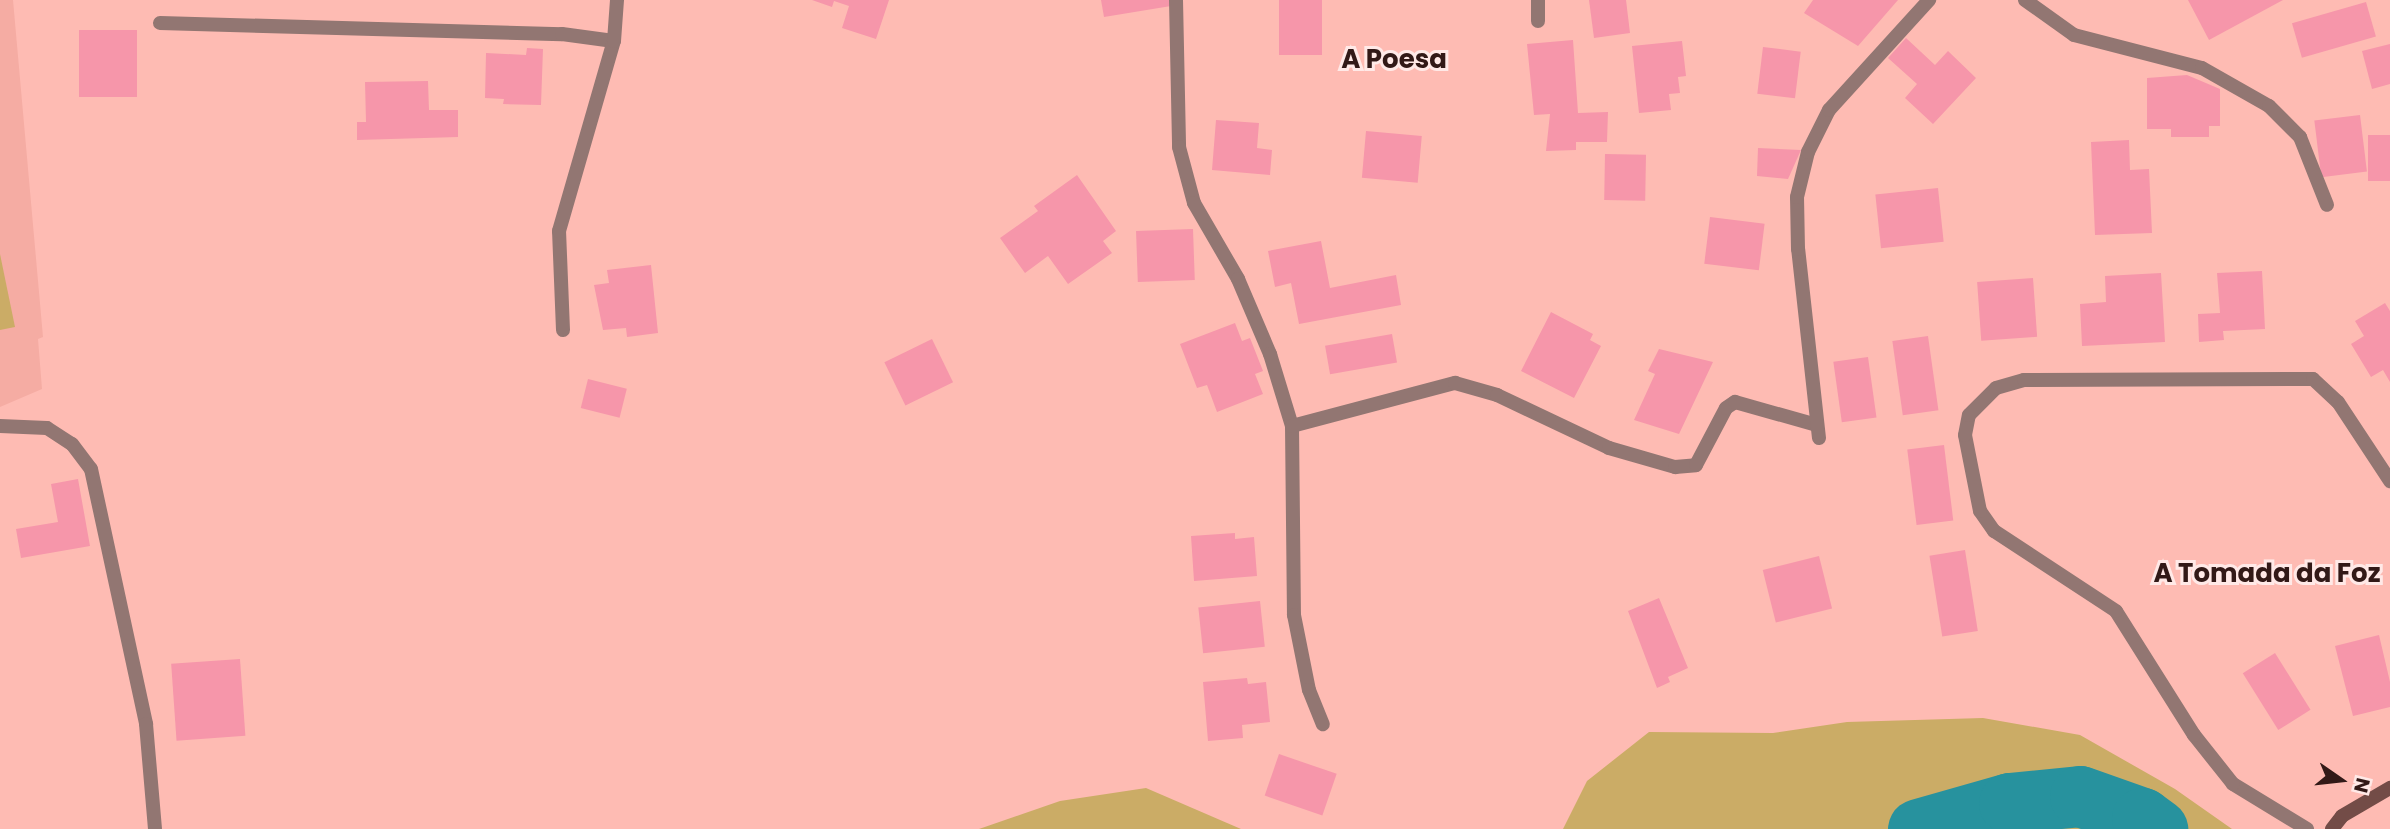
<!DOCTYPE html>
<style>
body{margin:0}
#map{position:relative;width:2390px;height:829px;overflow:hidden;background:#febbb3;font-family:Poppins,sans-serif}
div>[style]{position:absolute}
.built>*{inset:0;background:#f5aca3}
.green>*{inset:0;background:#cbac66}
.river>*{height:61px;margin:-30.5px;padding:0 30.5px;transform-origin:30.5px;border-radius:30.5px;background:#27929e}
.building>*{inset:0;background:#f696aa;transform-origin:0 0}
.lane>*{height:14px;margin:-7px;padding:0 7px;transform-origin:7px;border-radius:7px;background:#927672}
.street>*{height:14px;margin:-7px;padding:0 7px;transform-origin:7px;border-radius:7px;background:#927672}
.secondary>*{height:14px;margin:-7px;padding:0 7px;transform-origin:7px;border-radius:7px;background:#734c47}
span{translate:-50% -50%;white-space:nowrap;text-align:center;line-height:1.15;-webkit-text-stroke:6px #ffe9e7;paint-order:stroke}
.neighbourhood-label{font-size:26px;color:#321917;font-weight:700}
.north{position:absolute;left:2306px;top:745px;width:70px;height:70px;-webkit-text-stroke:5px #ffe9e7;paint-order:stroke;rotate:104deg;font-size:19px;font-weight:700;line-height:28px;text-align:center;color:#321917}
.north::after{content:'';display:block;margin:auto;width:24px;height:32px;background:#321917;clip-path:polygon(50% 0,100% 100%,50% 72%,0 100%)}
</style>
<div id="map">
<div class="built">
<div style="clip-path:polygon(0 0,13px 0,43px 337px,38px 339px,42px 389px,0 407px)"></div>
</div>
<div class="green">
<div style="clip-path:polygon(0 254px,15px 327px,0 330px)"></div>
<div style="clip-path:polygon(1983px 718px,2080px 735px,2175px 789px,2232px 829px,1563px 829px,1587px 781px,1649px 732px,1773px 733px,1847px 722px)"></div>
<div style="clip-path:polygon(1146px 788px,1241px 829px,979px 829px,1060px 801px)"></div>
</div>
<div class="river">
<div style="left:1918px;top:829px;width:95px;rotate:-15.9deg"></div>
<div style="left:2009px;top:803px;width:71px;rotate:-5.6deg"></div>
<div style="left:2080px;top:796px;width:66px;rotate:19.5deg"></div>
<div style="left:2142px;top:818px;width:19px;rotate:36deg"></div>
</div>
<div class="building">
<div style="clip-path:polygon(812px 0,889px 0,876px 39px,842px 28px,849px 6px,834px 1px,832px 7px)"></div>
<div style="clip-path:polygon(1101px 0,1171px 0,1171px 6px,1104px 17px)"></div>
<div style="left:1279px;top:0;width:43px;height:55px"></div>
<div style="clip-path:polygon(1589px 0,1626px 0,1630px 33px,1594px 38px)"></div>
<div style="clip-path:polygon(1813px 0,1898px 0,1858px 46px,1804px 13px)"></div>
<div style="clip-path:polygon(2188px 0,2283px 0,2209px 40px)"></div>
<div style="left:2366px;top:2px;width:36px;height:77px;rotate:74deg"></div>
<div style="left:79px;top:30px;width:58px;height:67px"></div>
<div style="clip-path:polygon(1906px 38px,1935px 65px,1948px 51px,1976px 78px,1933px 124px,1905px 98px,1917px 84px,1888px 58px)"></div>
<div style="clip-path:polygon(1573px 40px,1578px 113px,1608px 112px,1607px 142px,1576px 142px,1576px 150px,1546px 151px,1550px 114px,1534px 115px,1527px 44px)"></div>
<div style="clip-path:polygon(1682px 41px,1686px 76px,1678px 77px,1680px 93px,1669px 94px,1671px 110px,1639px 113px,1632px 46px)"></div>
<div style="clip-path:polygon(2390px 44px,2390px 84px,2372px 89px,2362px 51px)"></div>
<div style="left:1763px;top:47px;width:38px;height:47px;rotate:7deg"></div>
<div style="clip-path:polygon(527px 48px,543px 49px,541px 105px,503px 104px,504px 99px,485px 98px,486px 53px,526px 55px)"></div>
<div style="clip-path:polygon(2187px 75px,2220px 89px,2220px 126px,2209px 126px,2209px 137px,2171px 137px,2171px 129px,2147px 129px,2147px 78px)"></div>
<div style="clip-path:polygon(428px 81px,429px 110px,458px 110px,458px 137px,357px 140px,357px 122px,366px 122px,365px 82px)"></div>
<div style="left:2360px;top:115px;width:57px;height:46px;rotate:83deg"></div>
<div style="clip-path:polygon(1216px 120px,1259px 123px,1257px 148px,1272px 150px,1270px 175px,1212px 170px)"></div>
<div style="left:1366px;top:131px;width:56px;height:47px;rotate:5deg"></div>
<div style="left:2390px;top:135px;width:46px;height:22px;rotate:90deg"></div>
<div style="clip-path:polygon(2129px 140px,2130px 170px,2149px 169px,2152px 233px,2095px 235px,2091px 142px)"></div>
<div style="clip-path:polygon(1758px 148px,1801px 150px,1788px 179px,1757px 176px)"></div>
<div style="left:1605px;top:154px;width:41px;height:46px;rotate:1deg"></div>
<div style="clip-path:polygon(1077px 175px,1116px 231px,1103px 241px,1112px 253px,1068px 284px,1048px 256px,1025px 273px,1000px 238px,1038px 211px,1034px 206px)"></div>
<div style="left:1938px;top:188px;width:54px;height:63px;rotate:84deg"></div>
<div style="left:1710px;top:217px;width:55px;height:47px;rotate:7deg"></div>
<div style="left:1193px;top:229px;width:51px;height:57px;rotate:88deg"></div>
<div style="clip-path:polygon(1321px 241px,1330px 288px,1396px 275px,1401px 305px,1299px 324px,1291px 283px,1275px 287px,1268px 251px)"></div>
<div style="clip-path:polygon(651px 265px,658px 333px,627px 337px,626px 328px,603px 330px,594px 285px,609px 283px,607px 270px)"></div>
<div style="clip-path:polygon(2262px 271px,2265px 329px,2223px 331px,2224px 340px,2199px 342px,2198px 314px,2220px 313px,2217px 273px)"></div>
<div style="clip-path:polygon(2161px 273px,2165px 342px,2082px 346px,2080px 304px,2106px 302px,2105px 276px)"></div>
<div style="left:2033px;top:278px;width:59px;height:56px;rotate:86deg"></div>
<div style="clip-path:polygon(2385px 303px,2390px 311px,2390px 382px,2383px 370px,2371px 377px,2351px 344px,2364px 336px,2355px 321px)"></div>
<div style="clip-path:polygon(1551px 312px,1593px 334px,1590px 340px,1601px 346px,1574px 398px,1521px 371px)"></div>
<div style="clip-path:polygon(1235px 323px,1242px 341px,1250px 338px,1263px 371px,1255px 374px,1263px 394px,1217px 412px,1207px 385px,1197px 388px,1180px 344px)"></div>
<div style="left:1392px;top:334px;width:29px;height:68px;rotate:80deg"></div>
<div style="left:1928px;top:336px;width:75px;height:36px;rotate:82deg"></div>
<div style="left:932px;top:339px;width:48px;height:53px;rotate:64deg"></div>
<div style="clip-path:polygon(1659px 349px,1713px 362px,1679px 434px,1634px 420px,1655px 374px,1648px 371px)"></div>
<div style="left:1868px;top:357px;width:61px;height:35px;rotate:82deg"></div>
<div style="left:588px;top:379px;width:40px;height:30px;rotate:14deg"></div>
<div style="left:1944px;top:445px;width:76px;height:37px;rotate:83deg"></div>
<div style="clip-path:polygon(78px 479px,90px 546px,21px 558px,16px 529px,58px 522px,51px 484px)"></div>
<div style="clip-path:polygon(1235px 533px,1235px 539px,1254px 537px,1257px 576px,1194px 581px,1191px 536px)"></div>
<div style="left:1965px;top:550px;width:82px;height:36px;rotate:81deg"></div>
<div style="left:1819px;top:556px;width:54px;height:58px;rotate:76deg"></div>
<div style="clip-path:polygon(1659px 598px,1688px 668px,1668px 677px,1670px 682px,1657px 688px,1628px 611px)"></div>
<div style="left:1260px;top:601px;width:46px;height:62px;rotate:84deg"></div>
<div style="clip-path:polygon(2379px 635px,2390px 682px,2390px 707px,2353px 716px,2335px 646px)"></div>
<div style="left:2275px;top:653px;width:67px;height:38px;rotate:58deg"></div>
<div style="left:240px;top:659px;width:77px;height:69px;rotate:86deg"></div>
<div style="clip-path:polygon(1247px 678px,1248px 684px,1266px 682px,1270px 722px,1242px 725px,1243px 738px,1208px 741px,1203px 682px)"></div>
<div style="left:1279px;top:754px;width:61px;height:44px;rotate:19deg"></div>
</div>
<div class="lane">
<div style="left:1538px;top:0;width:21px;rotate:90deg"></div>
</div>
<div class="street">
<div style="left:1176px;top:0;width:147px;rotate:88.8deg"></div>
<div style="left:1179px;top:147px;width:58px;rotate:75deg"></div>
<div style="left:1194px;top:203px;width:88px;rotate:59.9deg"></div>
<div style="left:1238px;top:279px;width:82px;rotate:66.9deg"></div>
<div style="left:1270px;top:354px;width:75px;rotate:73deg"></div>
<div style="left:1292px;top:426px;width:189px;rotate:89.4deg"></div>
<div style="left:1294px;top:615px;width:76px;rotate:78.7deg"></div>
<div style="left:1309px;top:690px;width:37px;rotate:68deg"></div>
<div style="left:2025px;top:0;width:60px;rotate:35.5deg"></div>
<div style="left:2074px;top:35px;width:132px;rotate:14.5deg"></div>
<div style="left:2202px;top:68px;width:77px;rotate:29.6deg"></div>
<div style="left:2269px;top:106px;width:44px;rotate:45deg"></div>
<div style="left:2300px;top:137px;width:73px;rotate:68.3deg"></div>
<div style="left:160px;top:23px;width:402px;rotate:1.6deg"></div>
<div style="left:562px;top:34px;width:52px;rotate:7.7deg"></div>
<div style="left:563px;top:330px;width:99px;rotate:-92.3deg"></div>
<div style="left:559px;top:231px;width:198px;rotate:-73.9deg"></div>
<div style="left:614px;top:41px;width:41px;rotate:-85.8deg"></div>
<div style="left:0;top:426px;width:47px;rotate:2.4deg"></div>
<div style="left:47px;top:428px;width:30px;rotate:33deg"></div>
<div style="left:72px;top:444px;width:31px;rotate:53deg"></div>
<div style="left:91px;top:469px;width:261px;rotate:77.8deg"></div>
<div style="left:146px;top:724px;width:105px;rotate:85.1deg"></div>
<div style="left:1292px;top:426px;width:169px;rotate:-14.8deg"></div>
<div style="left:1455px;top:383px;width:44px;rotate:15.9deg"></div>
<div style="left:1497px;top:395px;width:124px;rotate:25.3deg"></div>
<div style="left:1609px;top:448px;width:69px;rotate:16.1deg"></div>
<div style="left:1675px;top:467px;width:21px;rotate:-5deg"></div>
<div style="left:1696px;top:465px;width:64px;rotate:-62.2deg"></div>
<div style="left:1726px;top:408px;width:11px;rotate:-34deg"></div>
<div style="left:1735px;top:402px;width:85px;rotate:15.7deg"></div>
<div style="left:1819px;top:438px;width:190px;rotate:-96.3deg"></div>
<div style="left:1798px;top:249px;width:52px;rotate:-91.1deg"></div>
<div style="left:1797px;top:197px;width:46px;rotate:-76.3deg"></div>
<div style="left:1808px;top:152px;width:47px;rotate:-63.4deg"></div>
<div style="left:1829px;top:110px;width:149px;rotate:-47.7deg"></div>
<div style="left:2307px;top:829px;width:87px;rotate:-148.7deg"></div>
<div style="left:2233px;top:784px;width:63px;rotate:-128.5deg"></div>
<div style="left:2194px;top:735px;width:146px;rotate:-122.2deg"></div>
<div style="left:2116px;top:611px;width:146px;rotate:-146.7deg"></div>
<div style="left:1994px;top:531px;width:24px;rotate:-125deg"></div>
<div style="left:1980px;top:511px;width:77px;rotate:-101.2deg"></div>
<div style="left:1965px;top:435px;width:20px;rotate:-79deg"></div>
<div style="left:1969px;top:415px;width:38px;rotate:-45deg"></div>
<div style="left:1996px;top:388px;width:29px;rotate:-16deg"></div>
<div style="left:2024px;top:380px;width:289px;rotate:-0.2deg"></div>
<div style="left:2313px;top:379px;width:34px;rotate:43deg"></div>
<div style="left:2338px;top:402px;width:95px;rotate:56.6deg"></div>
</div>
<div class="secondary">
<div style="left:2332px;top:829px;width:16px;rotate:-52deg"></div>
<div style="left:2342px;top:816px;width:56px;rotate:-30.3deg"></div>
</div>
<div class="neighbourhood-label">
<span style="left:1394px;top:60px">A Poesa</span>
<span style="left:2267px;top:574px">A Tomada da Foz</span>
</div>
<div class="north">N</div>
</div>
